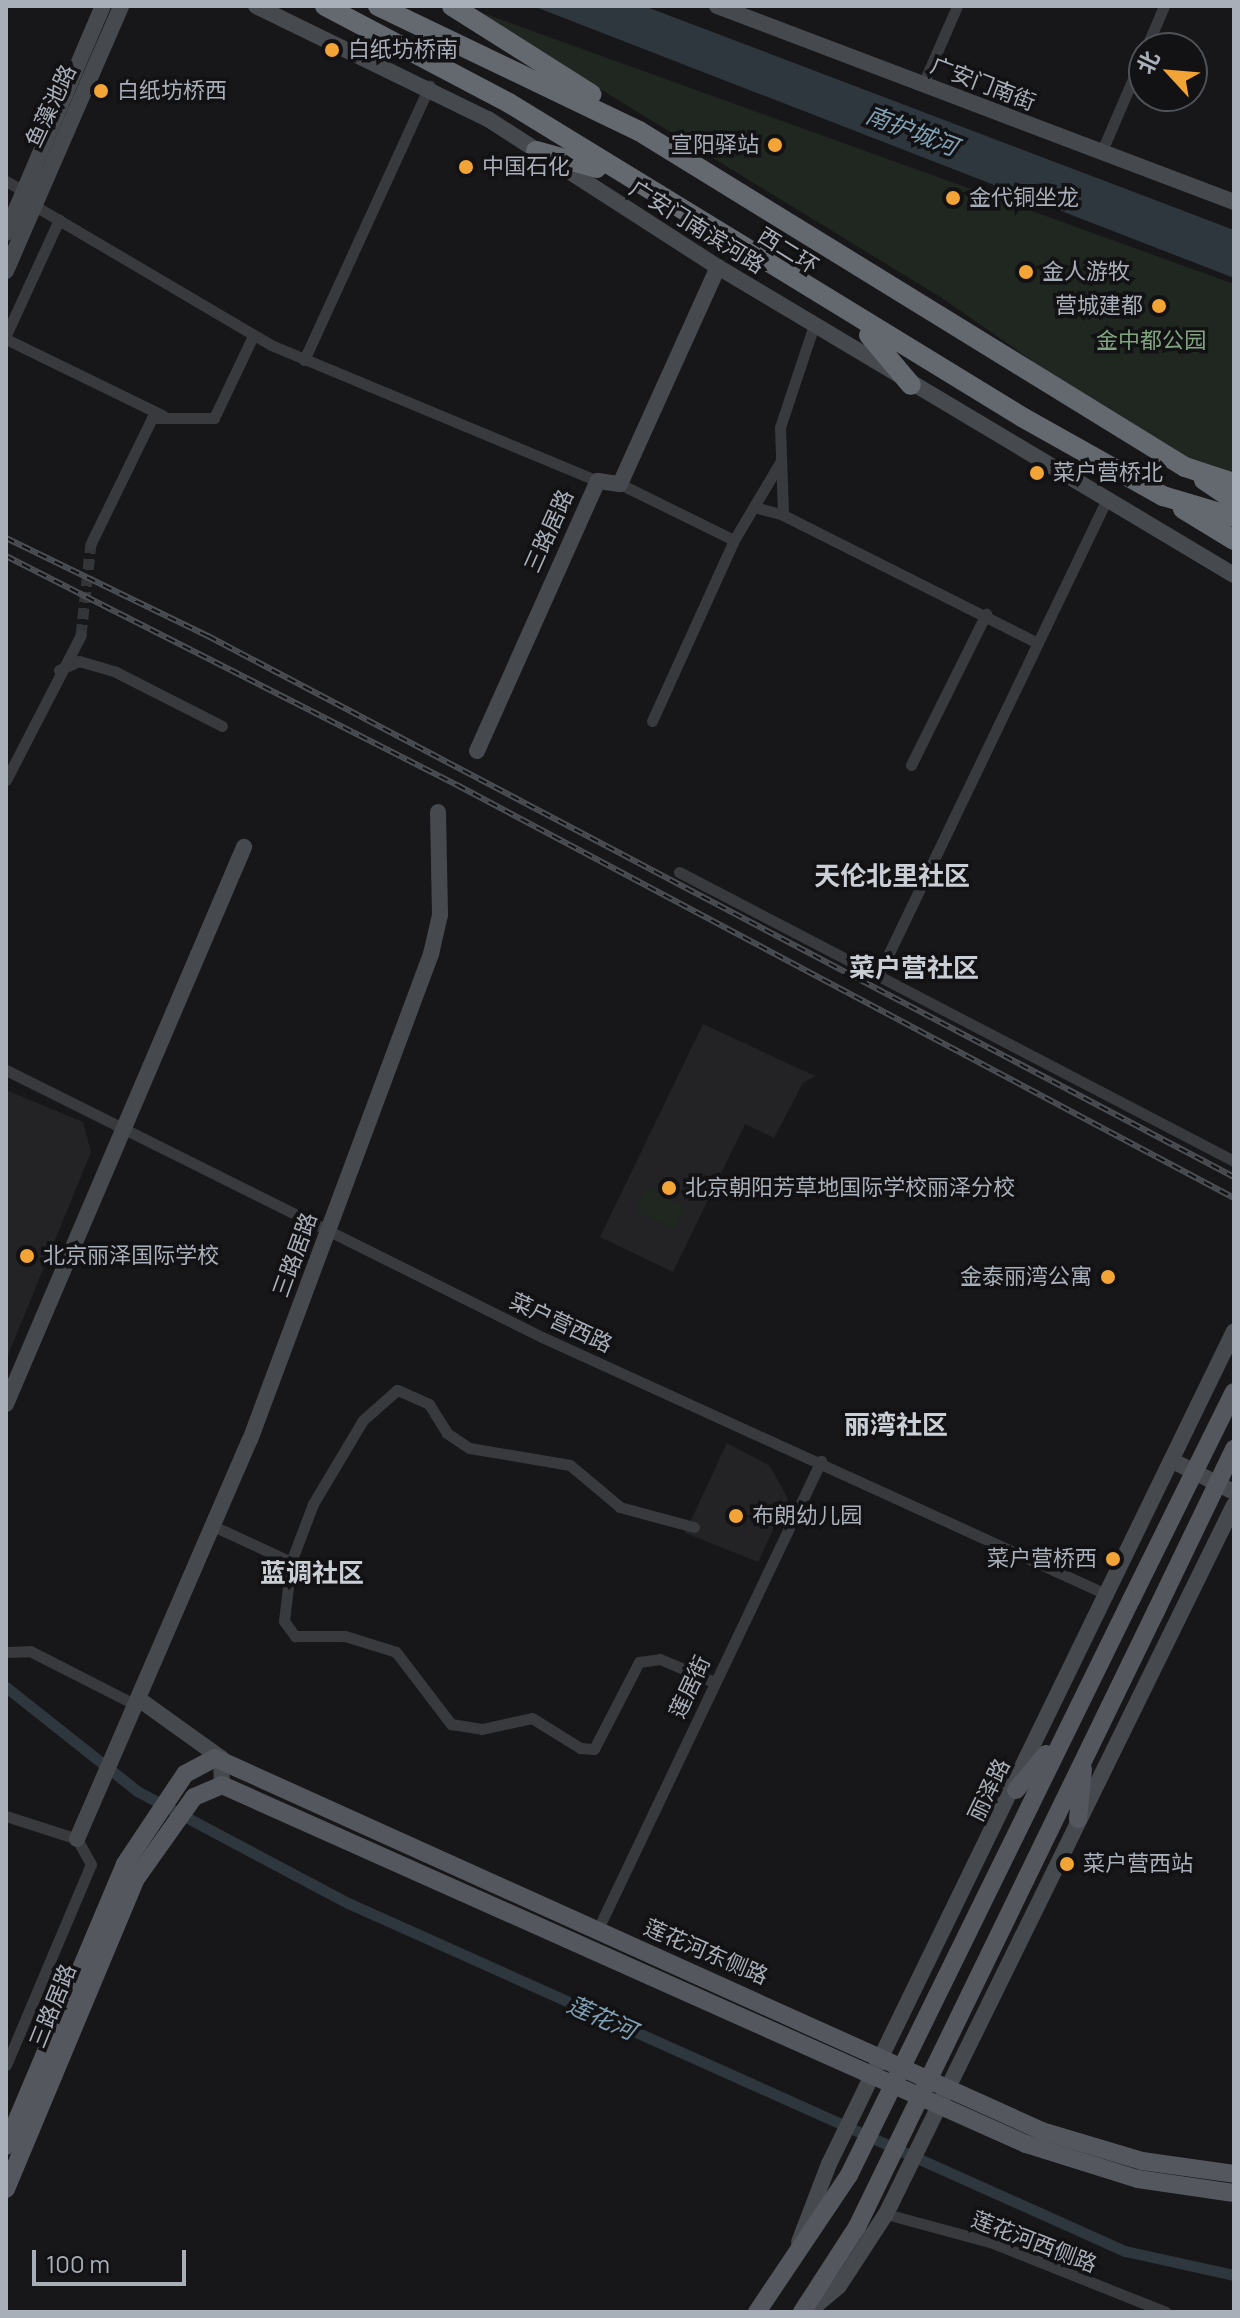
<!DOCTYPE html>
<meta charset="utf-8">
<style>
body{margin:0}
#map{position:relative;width:1240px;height:2318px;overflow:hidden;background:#171719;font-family:Manrope,"Noto Sans SC",sans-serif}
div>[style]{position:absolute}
.built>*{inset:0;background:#232326}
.green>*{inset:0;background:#1f2720;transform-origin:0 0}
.water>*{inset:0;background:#2d373d}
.canal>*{height:11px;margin:-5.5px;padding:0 5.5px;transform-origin:5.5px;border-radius:5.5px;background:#2d373d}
.street-tunnel>*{height:11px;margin-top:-5.5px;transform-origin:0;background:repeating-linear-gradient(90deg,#343539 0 11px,transparent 0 16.5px)}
.street>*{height:11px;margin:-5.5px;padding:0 5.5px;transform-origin:5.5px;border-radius:5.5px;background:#383a3e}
.secondary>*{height:16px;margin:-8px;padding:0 8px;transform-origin:8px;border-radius:8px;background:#46494e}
.primary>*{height:18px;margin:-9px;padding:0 9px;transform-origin:9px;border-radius:9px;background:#54575d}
.highway>*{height:20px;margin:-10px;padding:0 10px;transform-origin:10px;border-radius:10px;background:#64686f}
.rail>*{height:6px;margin-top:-3px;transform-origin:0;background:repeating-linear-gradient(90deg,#121214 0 9px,#4b4e53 0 18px);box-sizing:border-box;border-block:2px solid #4b4e53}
.primary-bridge>*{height:18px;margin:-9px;padding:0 9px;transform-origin:9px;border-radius:9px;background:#54575d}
.dots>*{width:22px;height:22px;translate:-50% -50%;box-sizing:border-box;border:4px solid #121214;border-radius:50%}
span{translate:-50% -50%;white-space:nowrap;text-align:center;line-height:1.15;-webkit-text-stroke:7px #121214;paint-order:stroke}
.poi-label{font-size:22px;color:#a9afb9}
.left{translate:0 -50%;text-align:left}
.right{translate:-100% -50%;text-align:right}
.street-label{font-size:22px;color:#a9afb9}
.park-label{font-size:22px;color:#81a480}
.water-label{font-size:24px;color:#80a0b4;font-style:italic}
.quarter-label{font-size:26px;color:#caced5;font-weight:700}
.frame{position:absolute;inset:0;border:8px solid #a9afb9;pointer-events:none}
.north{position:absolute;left:1128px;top:32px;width:80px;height:80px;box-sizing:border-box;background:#121214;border:2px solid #4e5156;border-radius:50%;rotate:296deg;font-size:22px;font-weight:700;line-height:32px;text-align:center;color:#a9afb9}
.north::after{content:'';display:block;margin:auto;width:28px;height:36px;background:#f3a436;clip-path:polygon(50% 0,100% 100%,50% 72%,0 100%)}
.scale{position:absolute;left:32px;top:2250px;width:154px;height:36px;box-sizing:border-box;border:4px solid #a9afb9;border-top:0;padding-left:10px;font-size:24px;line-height:28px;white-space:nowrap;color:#a9afb9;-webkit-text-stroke:6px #121214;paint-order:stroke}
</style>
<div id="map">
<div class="built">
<div style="clip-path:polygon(703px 1024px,815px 1076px,803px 1083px,774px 1138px,745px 1124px,673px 1272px,600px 1237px)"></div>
<div style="clip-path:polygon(6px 1090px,83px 1122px,91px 1152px,6px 1360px)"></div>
<div style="clip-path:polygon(727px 1443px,770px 1466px,788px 1499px,758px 1562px,685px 1533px)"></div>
</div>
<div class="green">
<div style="clip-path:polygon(466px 7px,1234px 284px,1234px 483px,1185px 467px,942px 298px)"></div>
<div style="left:646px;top:1188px;width:43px;height:25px;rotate:26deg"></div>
</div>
<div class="water">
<div style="clip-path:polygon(533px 6px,644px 6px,1234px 230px,1234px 278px)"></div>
</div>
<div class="canal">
<div style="left:6px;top:1687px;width:167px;rotate:38.4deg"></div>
<div style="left:137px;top:1791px;width:239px;rotate:28deg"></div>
<div style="left:348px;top:1903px;width:851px;rotate:24.13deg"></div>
<div style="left:1125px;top:2251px;width:112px;rotate:12.4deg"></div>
</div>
<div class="street-tunnel">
<div style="left:81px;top:635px;width:93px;rotate:-83.8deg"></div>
</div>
<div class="street">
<div style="left:1146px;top:48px;width:46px;rotate:-66.8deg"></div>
<div style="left:923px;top:84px;width:85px;rotate:-66.4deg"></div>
<div style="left:1101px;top:153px;width:109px;rotate:-66.7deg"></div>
<div style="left:6px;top:181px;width:16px;rotate:30deg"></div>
<div style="left:35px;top:206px;width:274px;rotate:30.5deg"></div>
<div style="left:271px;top:345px;width:354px;rotate:22.6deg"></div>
<div style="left:814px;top:325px;width:108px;rotate:108.4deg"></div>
<div style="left:780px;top:427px;width:88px;rotate:88deg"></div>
<div style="left:783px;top:515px;width:284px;rotate:26.7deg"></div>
<div style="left:6px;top:335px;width:127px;rotate:-65.3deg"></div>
<div style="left:6px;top:339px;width:174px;rotate:26deg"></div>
<div style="left:304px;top:360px;width:302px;rotate:-65.4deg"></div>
<div style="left:620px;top:484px;width:127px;rotate:26.2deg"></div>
<div style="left:754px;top:507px;width:30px;rotate:15deg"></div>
<div style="left:91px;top:543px;width:139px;rotate:-64deg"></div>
<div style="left:152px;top:418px;width:62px"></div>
<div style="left:214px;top:418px;width:91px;rotate:-64.6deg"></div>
<div style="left:59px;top:670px;width:22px;rotate:-24deg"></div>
<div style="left:79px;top:661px;width:36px;rotate:16deg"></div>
<div style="left:114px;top:671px;width:121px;rotate:27deg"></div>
<div style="left:652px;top:721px;width:199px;rotate:-65.6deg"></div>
<div style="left:734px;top:540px;width:92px;rotate:-59.3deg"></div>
<div style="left:911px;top:765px;width:169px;rotate:-63.6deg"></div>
<div style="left:6px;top:780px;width:163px;rotate:-62.7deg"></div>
<div style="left:679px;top:872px;width:626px;rotate:27.51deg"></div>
<div style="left:878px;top:976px;width:527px;rotate:-64.36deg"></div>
<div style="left:6px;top:1070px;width:599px;rotate:26.48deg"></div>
<div style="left:542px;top:1337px;width:622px;rotate:24.5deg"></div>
<div style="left:211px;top:1525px;width:88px;rotate:24.8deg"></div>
<div style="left:694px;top:1527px;width:77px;rotate:-164.9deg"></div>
<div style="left:620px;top:1507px;width:65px;rotate:-140deg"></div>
<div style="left:570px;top:1465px;width:102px;rotate:-170.4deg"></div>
<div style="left:469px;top:1448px;width:27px;rotate:-146deg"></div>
<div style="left:447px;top:1433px;width:34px;rotate:-122deg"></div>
<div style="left:429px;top:1404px;width:35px;rotate:-156deg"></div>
<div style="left:397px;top:1390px;width:45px;rotate:138.6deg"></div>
<div style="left:363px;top:1420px;width:98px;rotate:120.8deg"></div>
<div style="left:313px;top:1504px;width:62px;rotate:110.8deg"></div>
<div style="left:291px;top:1562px;width:59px;rotate:96.8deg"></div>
<div style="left:284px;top:1621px;width:19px;rotate:54deg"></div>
<div style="left:295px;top:1636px;width:50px"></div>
<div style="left:345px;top:1636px;width:53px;rotate:17.4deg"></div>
<div style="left:396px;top:1652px;width:91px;rotate:52.6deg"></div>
<div style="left:451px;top:1724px;width:31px;rotate:9deg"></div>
<div style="left:482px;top:1729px;width:51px;rotate:-12.4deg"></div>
<div style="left:532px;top:1718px;width:57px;rotate:32deg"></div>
<div style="left:580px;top:1748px;width:14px;rotate:4deg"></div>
<div style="left:594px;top:1749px;width:98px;rotate:-62.7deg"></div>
<div style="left:639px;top:1662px;width:21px;rotate:-8deg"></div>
<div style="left:660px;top:1659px;width:59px;rotate:23.1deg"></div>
<div style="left:6px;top:1652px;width:24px;rotate:-2deg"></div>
<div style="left:30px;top:1651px;width:121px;rotate:27deg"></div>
<div style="left:6px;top:1816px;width:75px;rotate:17.9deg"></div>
<div style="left:77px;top:1839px;width:29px;rotate:61deg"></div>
<div style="left:91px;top:1864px;width:218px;rotate:112.9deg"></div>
<div style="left:597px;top:1931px;width:521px;rotate:-64.52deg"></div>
<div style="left:886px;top:2214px;width:108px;rotate:15.1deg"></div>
<div style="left:990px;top:2242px;width:189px;rotate:21.7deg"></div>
</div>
<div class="secondary">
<div style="left:256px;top:6px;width:258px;rotate:26deg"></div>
<div style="left:488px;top:119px;width:274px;rotate:32.8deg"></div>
<div style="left:718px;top:267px;width:601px;rotate:30.83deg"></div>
<div style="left:717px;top:6px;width:553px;rotate:20.76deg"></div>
<div style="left:6px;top:233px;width:247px;rotate:-66.9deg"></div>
<div style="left:6px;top:271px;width:289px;rotate:-66.5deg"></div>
<div style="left:477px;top:751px;width:296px;rotate:-65.9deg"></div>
<div style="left:598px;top:481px;width:22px;rotate:8deg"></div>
<div style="left:620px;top:484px;width:238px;rotate:-65.7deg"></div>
<div style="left:6px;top:1404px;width:606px;rotate:-66.86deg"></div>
<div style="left:1173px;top:1461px;width:68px;rotate:26.9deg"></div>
<div style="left:140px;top:1700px;width:100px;rotate:35.6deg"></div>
<div style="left:221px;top:1758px;width:27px;rotate:88deg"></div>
<div style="left:77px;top:1839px;width:435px;rotate:-66.6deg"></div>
<div style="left:250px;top:1440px;width:519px;rotate:-69.57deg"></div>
<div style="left:431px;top:954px;width:40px;rotate:-77deg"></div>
<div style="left:440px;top:915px;width:103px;rotate:-91.1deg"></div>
<div style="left:799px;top:2242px;width:84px;rotate:-69deg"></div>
<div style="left:829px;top:2164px;width:926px;rotate:-64.07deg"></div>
<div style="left:808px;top:2312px;width:40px;rotate:-40deg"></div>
<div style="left:839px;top:2286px;width:86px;rotate:-56.9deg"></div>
<div style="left:886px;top:2214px;width:790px;rotate:-63.86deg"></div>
</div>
<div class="primary">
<div style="left:1016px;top:1790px;width:47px;rotate:-50.2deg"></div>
<div style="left:1078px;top:1819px;width:50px;rotate:-84.3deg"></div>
<div style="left:6px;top:2146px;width:306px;rotate:-67.1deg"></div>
<div style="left:125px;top:1864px;width:108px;rotate:-56.3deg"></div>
<div style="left:185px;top:1774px;width:34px;rotate:-28deg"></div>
<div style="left:215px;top:1758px;width:907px;rotate:24.28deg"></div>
<div style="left:1042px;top:2131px;width:104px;rotate:16.7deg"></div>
<div style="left:1142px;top:2161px;width:93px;rotate:8deg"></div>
<div style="left:6px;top:2189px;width:335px;rotate:-67.3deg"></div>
<div style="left:135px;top:1880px;width:102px;rotate:-54.6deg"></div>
<div style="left:194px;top:1797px;width:30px;rotate:-23deg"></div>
<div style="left:222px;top:1785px;width:881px;rotate:24.06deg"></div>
<div style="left:1026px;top:2144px;width:117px;rotate:17.4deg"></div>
<div style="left:1138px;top:2179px;width:97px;rotate:8.3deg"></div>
<div style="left:757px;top:2312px;width:165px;rotate:-56.1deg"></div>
<div style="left:849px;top:2175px;width:640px;rotate:-63.88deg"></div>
<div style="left:802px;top:2312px;width:101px;rotate:-57.1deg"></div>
<div style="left:857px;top:2227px;width:685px;rotate:-64.11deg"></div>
</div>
<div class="highway">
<div style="left:325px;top:6px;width:208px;rotate:27.8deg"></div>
<div style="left:509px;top:103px;width:601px;rotate:31.47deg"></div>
<div style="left:1022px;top:417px;width:162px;rotate:29.3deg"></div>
<div style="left:1163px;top:496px;width:74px;rotate:16.5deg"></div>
<div style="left:378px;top:6px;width:289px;rotate:25.6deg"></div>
<div style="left:639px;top:131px;width:641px;rotate:31.61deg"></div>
<div style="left:1185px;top:467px;width:52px;rotate:18.1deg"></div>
<div style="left:452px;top:6px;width:165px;rotate:32.3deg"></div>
<div style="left:536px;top:151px;width:63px;rotate:15.6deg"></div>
<div style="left:869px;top:335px;width:65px;rotate:50deg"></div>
<div style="left:1204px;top:480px;width:36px;rotate:34deg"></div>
<div style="left:1183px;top:509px;width:60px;rotate:31.3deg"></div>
</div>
<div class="rail">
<div style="left:6px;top:538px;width:225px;rotate:25.9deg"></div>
<div style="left:208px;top:636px;width:1160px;rotate:27.8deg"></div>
<div style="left:6px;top:556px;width:506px;rotate:26.92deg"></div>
<div style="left:457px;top:785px;width:880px;rotate:27.99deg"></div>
</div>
<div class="primary-bridge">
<div style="left:1131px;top:1600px;width:232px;rotate:-63.7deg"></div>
<div style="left:1156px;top:1611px;width:180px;rotate:-64.3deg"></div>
</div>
<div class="dots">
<div style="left:332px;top:50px;background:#f3a436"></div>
<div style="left:101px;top:91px;background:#f3a436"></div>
<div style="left:775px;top:145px;background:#f3a436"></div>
<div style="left:466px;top:167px;background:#f3a436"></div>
<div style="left:953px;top:198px;background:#f3a436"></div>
<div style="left:1026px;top:272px;background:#f3a436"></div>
<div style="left:1159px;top:306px;background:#f3a436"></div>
<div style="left:1037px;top:473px;background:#f3a436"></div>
<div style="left:669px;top:1188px;background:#f3a436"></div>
<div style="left:27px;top:1256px;background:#f3a436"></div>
<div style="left:1108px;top:1277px;background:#f3a436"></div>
<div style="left:736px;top:1516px;background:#f3a436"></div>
<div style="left:1113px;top:1559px;background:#f3a436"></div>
<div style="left:1067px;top:1864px;background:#f3a436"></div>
</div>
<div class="poi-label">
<span class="left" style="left:348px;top:50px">白纸坊桥南</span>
<span class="left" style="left:117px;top:91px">白纸坊桥西</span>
<span class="right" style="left:759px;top:145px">宣阳驿站</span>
<span class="left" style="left:482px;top:167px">中国石化</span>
<span class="left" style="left:969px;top:198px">金代铜坐龙</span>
<span class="left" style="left:1042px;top:272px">金人游牧</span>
<span class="right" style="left:1143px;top:306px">营城建都</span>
<span class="left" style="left:1053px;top:473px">菜户营桥北</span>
<span class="left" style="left:685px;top:1188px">北京朝阳芳草地国际学校丽泽分校</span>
<span class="left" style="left:43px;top:1256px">北京丽泽国际学校</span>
<span class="right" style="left:1092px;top:1277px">金泰丽湾公寓</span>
<span class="left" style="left:752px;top:1516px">布朗幼儿园</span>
<span class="right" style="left:1097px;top:1559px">菜户营桥西</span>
<span class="left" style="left:1083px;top:1864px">菜户营西站</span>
</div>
<div class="street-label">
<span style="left:983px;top:84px;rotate:21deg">广安门南街</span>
<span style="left:51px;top:106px;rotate:-65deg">鱼藻池路</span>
<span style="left:697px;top:227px;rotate:32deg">广安门南滨河路</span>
<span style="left:788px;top:251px;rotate:32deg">西二环</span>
<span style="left:549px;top:531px;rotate:-66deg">三路居路</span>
<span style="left:295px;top:1255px;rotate:-70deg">三路居路</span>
<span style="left:561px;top:1323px;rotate:25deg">菜户营西路</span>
<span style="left:690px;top:1687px;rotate:-65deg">莲居街</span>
<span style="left:989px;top:1790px;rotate:-64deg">丽泽路</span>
<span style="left:706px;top:1952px;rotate:23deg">莲花河东侧路</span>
<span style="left:53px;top:2006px;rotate:-68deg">三路居路</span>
<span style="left:1034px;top:2242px;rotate:21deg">莲花河西侧路</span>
</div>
<div class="park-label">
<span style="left:1151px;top:341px">金中都公园</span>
</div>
<div class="water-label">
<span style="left:912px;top:130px;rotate:21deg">南护城河</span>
<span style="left:602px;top:2017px;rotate:24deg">莲花河</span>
</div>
<div class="quarter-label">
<span style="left:892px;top:876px">天伦北里社区</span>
<span style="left:914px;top:968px">菜户营社区</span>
<span style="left:896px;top:1425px">丽湾社区</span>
<span style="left:312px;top:1573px">蓝调社区</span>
</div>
<div class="frame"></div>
<div class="north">北</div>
<div class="scale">100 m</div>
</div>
